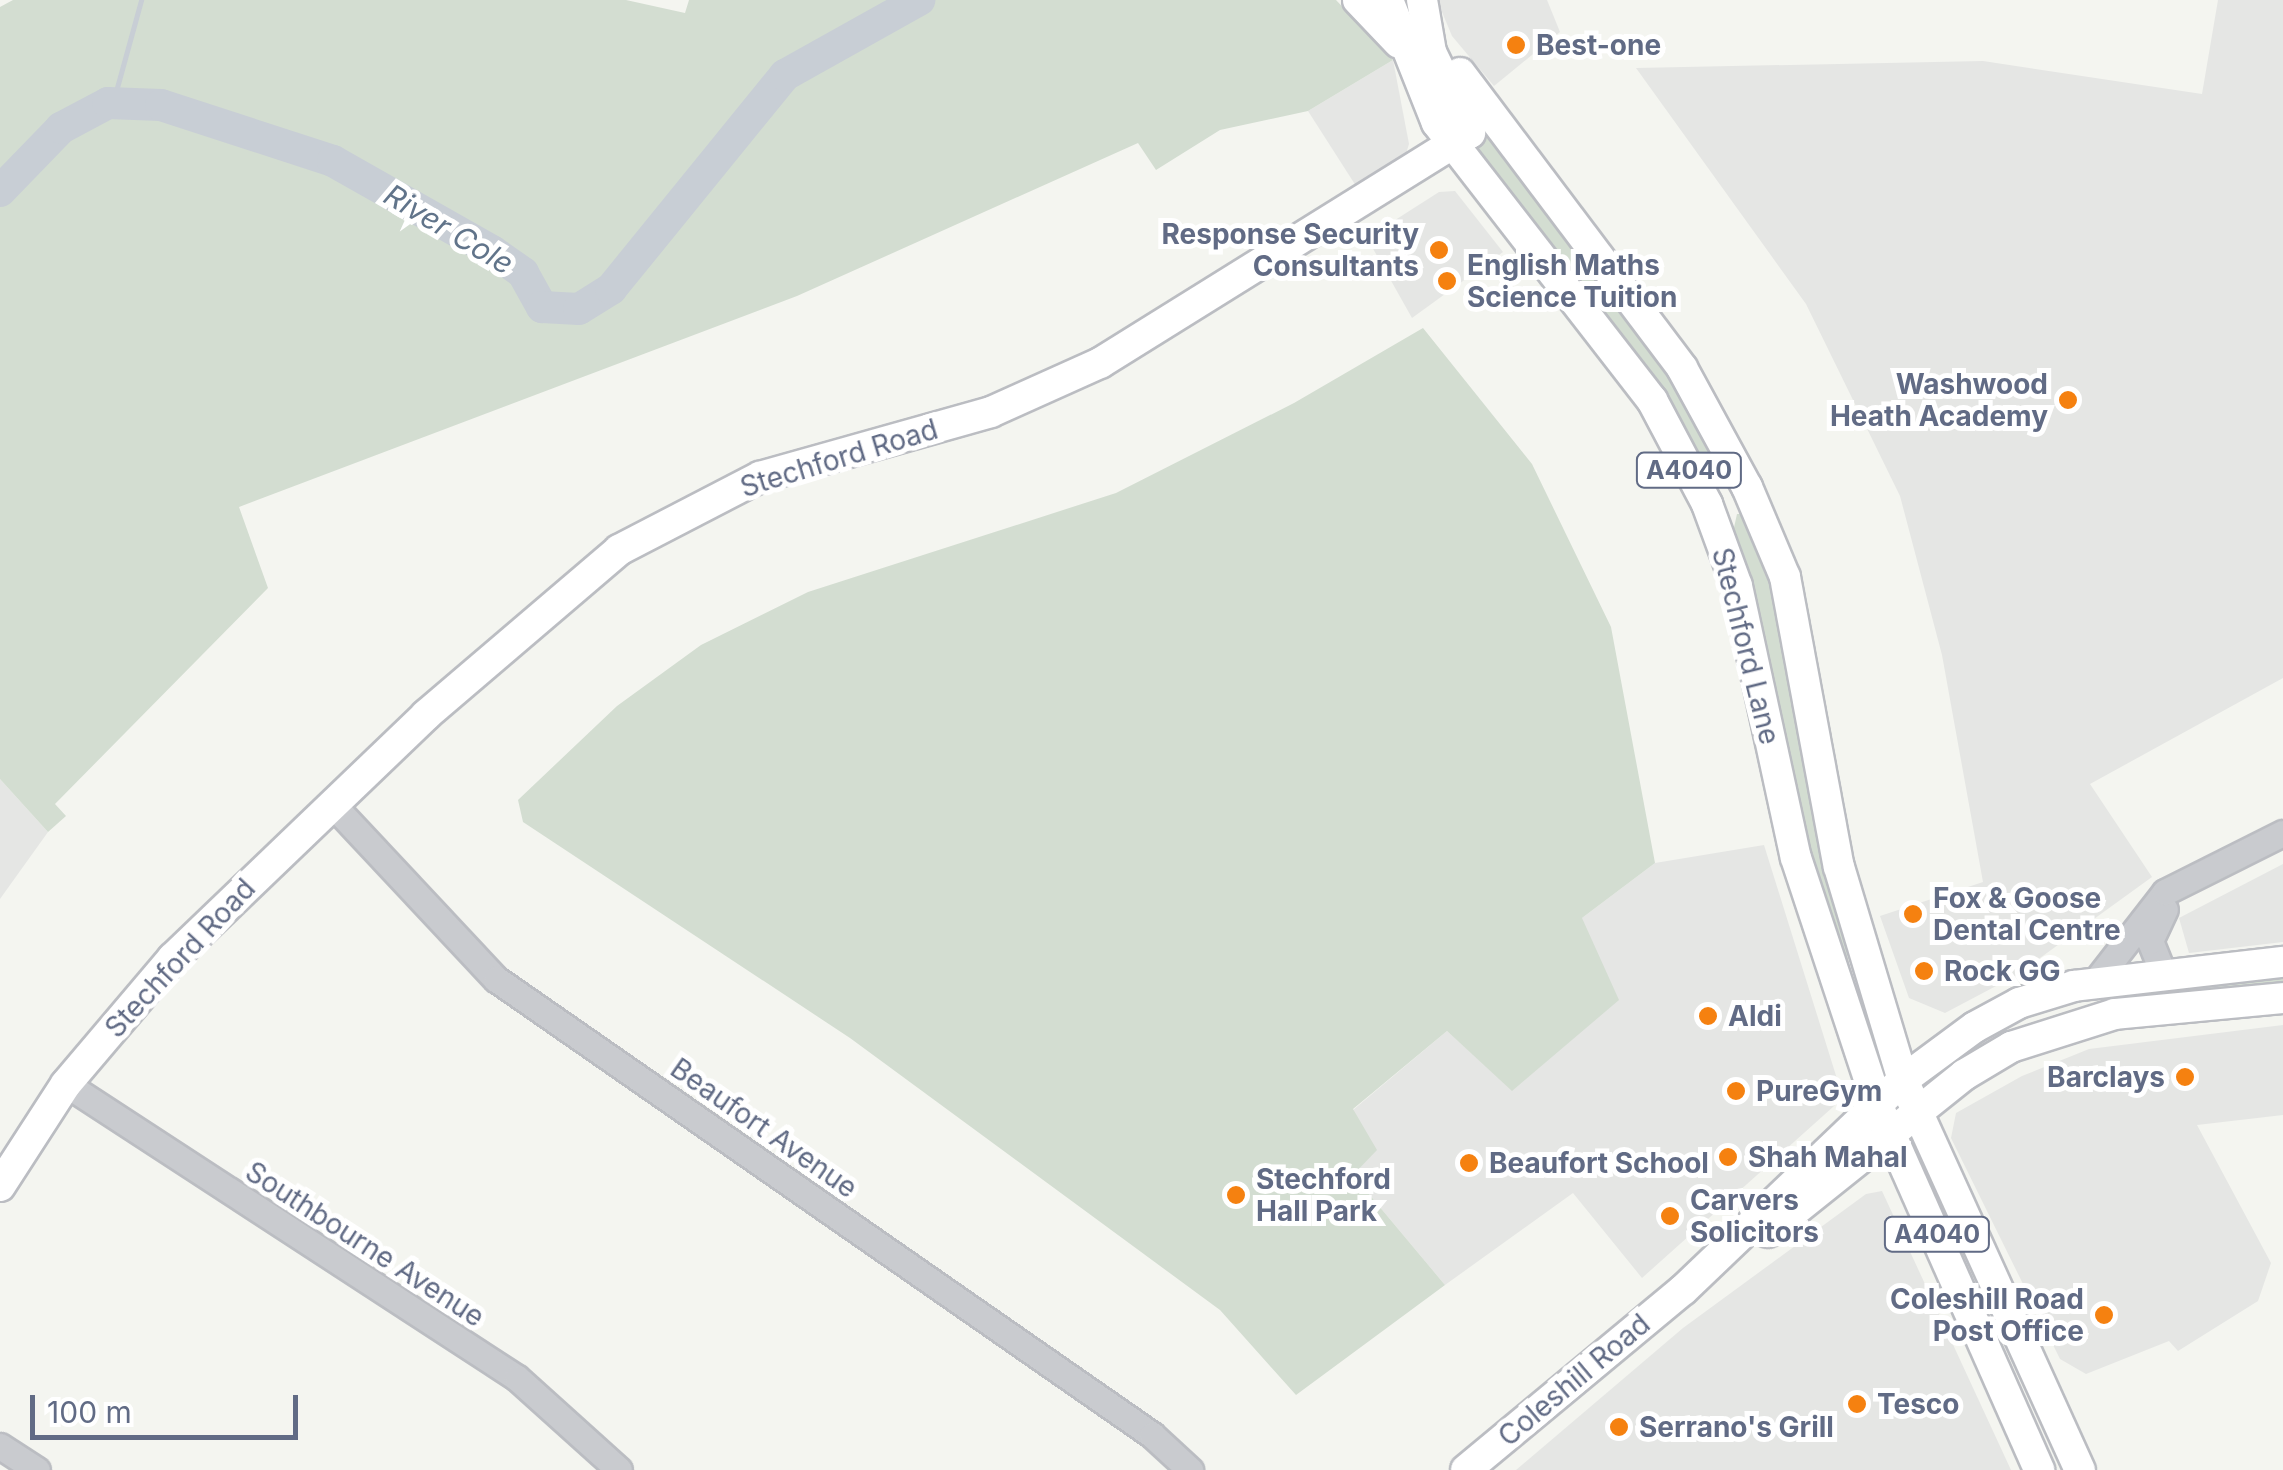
<!DOCTYPE html>
<style>
body{margin:0}
#map{position:relative;width:2283px;height:1470px;overflow:hidden;background:#f4f5f0;font-family:Inter,sans-serif}
div>[style]{position:absolute}
.built>*{inset:0;background:#e5e6e4}
.green>*{inset:0;background:#d3ddd1}
.stream>*{height:5px;margin:-2.5px;padding:0 2.5px;transform-origin:2.5px;border-radius:2.5px;background:#c8ced5}
.river>*{height:32px;margin:-16px;padding:0 16px;transform-origin:16px;border-radius:16px;background:#c8ced5}
.roads{filter:drop-shadow(2px 0 #bbbdc2) drop-shadow(-2px 0 #bbbdc2) drop-shadow(0 2px #bbbdc2) drop-shadow(0 -2px #bbbdc2)}
.minor>*{height:25px;margin:-12.5px;padding:0 12.5px;transform-origin:12.5px;border-radius:12.5px;background:#c9cbcf}
.major>*{height:30px;margin:-15px;padding:0 15px;transform-origin:15px;border-radius:15px;background:#fff}
.dots>*{width:28px;height:28px;translate:-50% -50%;box-sizing:border-box;border:5px solid #fff;border-radius:50%}
span{translate:-50% -50%;white-space:nowrap;text-align:center;line-height:1.15;-webkit-text-stroke:10px #fff;paint-order:stroke}
.shield-label span{padding:2px 8px;background:#fff;border:2px solid;border-radius:8px;-webkit-text-stroke-width:0}
.shield-label{font-size:25px;color:#616b85;font-weight:700}
.poi-label{font-size:28px;color:#616b85;font-weight:700}
.left{translate:0 -50%;text-align:left}
.right{translate:-100% -50%;text-align:right}
.street-label{font-size:28px;color:#616b85}
.water-label{font-size:30px;color:#61748a;font-style:italic}
.scale{position:absolute;left:30px;top:1395px;width:268px;height:45px;box-sizing:border-box;border:5px solid #616b85;border-top:0;padding-left:12px;font-size:30px;line-height:35px;white-space:nowrap;color:#616b85;-webkit-text-stroke:8px #fff;paint-order:stroke}
</style>
<div id="map">
<div class="built">
<div style="clip-path:polygon(1437px 0,1547px 0,1560px 32px,1494px 86px,1452px 36px)"></div>
<div style="clip-path:polygon(2218px 0,2283px 0,2283px 678px,2090px 784px,2152px 877px,2015px 976px,1945px 1013px,1909px 998px,1880px 916px,1983px 882px,1942px 655px,1900px 496px,1806px 304px,1636px 68px,1983px 61px,2202px 94px)"></div>
<div style="clip-path:polygon(1393px 60px,1409px 144px,1405px 157px,1356px 186px,1308px 111px)"></div>
<div style="clip-path:polygon(1455px 191px,1503px 252px,1412px 318px,1367px 238px,1439px 192px)"></div>
<div style="clip-path:polygon(0 779px,48px 832px,0 899px)"></div>
<div style="clip-path:polygon(1764px 845px,1843px 1098px,1642px 1278px,1573px 1193px,1445px 1285px,1353px 1175px,1353px 1110px,1447px 1031px,1512px 1090px,1582px 918px,1655px 863px)"></div>
<div style="clip-path:polygon(2283px 864px,2283px 942px,2189px 953px,2179px 918px)"></div>
<div style="clip-path:polygon(2283px 1025px,2283px 1115px,2197px 1125px,2271px 1263px,2258px 1301px,2178px 1351px,2169px 1341px,2086px 1374px,2060px 1359px,1951px 1138px,1956px 1113px,2022px 1076px,2089px 1049px)"></div>
<div style="clip-path:polygon(1882px 1191px,2011px 1470px,1516px 1470px,1683px 1328px,1866px 1194px)"></div>
</div>
<div class="green">
<div style="clip-path:polygon(13px 0,626px 0,685px 13px,689px 0,1336px 0,1393px 60px,1308px 111px,1220px 130px,1156px 170px,1138px 143px,797px 296px,239px 507px,268px 588px,55px 804px,66px 816px,48px 832px,0 779px,0 7px)"></div>
<div style="clip-path:polygon(1488px 138px,1675px 371px,1723px 457px,1701px 469px,1472px 150px)"></div>
<div style="clip-path:polygon(1423px 328px,1532px 464px,1611px 627px,1655px 863px,1582px 918px,1619px 1000px,1512px 1091px,1447px 1031px,1353px 1109px,1377px 1150px,1353px 1175px,1445px 1285px,1296px 1395px,1220px 1310px,850px 1038px,523px 822px,518px 800px,617px 706px,701px 645px,808px 592px,1116px 493px,1294px 403px)"></div>
<div style="clip-path:polygon(1737px 514px,1747px 514px,1763px 546px,1855px 992px,1810px 872px,1733px 532px)"></div>
<div style="clip-path:polygon(2283px 973px,2283px 988px,2141px 1000px,2142px 987px)"></div>
</div>
<div class="stream">
<div style="left:113px;top:102px;width:106px;rotate:-74.6deg"></div>
</div>
<div class="river">
<div style="left:0;top:191px;width:88px;rotate:-45.9deg"></div>
<div style="left:61px;top:128px;width:53px;rotate:-28deg"></div>
<div style="left:108px;top:103px;width:53px;rotate:2.2deg"></div>
<div style="left:161px;top:105px;width:181px;rotate:18deg"></div>
<div style="left:333px;top:161px;width:183px;rotate:29.5deg"></div>
<div style="left:492px;top:251px;width:38px;rotate:35deg"></div>
<div style="left:523px;top:273px;width:39px;rotate:61deg"></div>
<div style="left:542px;top:307px;width:37px;rotate:3deg"></div>
<div style="left:579px;top:309px;width:38px;rotate:-32deg"></div>
<div style="left:611px;top:289px;width:276px;rotate:-50.9deg"></div>
<div style="left:785px;top:75px;width:154px;rotate:-29.2deg"></div>
</div>
<div class="roads">
<div class="minor">
<div style="left:332px;top:804px;width:240px;rotate:46.9deg"></div>
<div style="left:496px;top:979px;width:799px;rotate:34.8deg"></div>
<div style="left:1152px;top:1435px;width:52px;rotate:42.6deg"></div>
<div style="left:2163px;top:973px;width:35px;rotate:-112deg"></div>
<div style="left:2150px;top:941px;width:35px;rotate:-65deg"></div>
<div style="left:2095px;top:982px;width:114px;rotate:-52.1deg"></div>
<div style="left:2165px;top:892px;width:132px;rotate:-26.6deg"></div>
<div style="left:66px;top:1084px;width:538px;rotate:33.1deg"></div>
<div style="left:517px;top:1378px;width:137px;rotate:42deg"></div>
<div style="left:0;top:1446px;width:44px;rotate:33deg"></div>
</div>
<div class="major">
<div style="left:1358px;top:0;width:59px;rotate:46.4deg"></div>
<div style="left:1388px;top:0;width:132px;rotate:68.3deg"></div>
<div style="left:1437px;top:123px;width:351px;rotate:52.2deg"></div>
<div style="left:1652px;top:400px;width:118px;rotate:62.1deg"></div>
<div style="left:1707px;top:504px;width:87px;rotate:69.9deg"></div>
<div style="left:1737px;top:586px;width:278px;rotate:77.8deg"></div>
<div style="left:1796px;top:858px;width:261px;rotate:71.7deg"></div>
<div style="left:1878px;top:1106px;width:398px;rotate:66.1deg"></div>
<div style="left:1460px;top:73px;width:369px;rotate:53deg"></div>
<div style="left:1682px;top:368px;width:136px;rotate:61.4deg"></div>
<div style="left:1747px;top:487px;width:98px;rotate:67.1deg"></div>
<div style="left:1785px;top:577px;width:295px;rotate:79.5deg"></div>
<div style="left:1839px;top:867px;width:222px;rotate:73.3deg"></div>
<div style="left:1903px;top:1080px;width:428px;rotate:65.6deg"></div>
<div style="left:0;top:1186px;width:121px;rotate:-57.1deg"></div>
<div style="left:66px;top:1084px;width:165px;rotate:-49.7deg"></div>
<div style="left:173px;top:958px;width:351px;rotate:-43.8deg"></div>
<div style="left:426px;top:715px;width:254px;rotate:-40.5deg"></div>
<div style="left:619px;top:550px;width:159px;rotate:-27.4deg"></div>
<div style="left:760px;top:477px;width:240px;rotate:-15.7deg"></div>
<div style="left:991px;top:412px;width:120px;rotate:-24.2deg"></div>
<div style="left:1100px;top:363px;width:436px;rotate:-31.9deg"></div>
<div style="left:1470px;top:133px;width:90px;rotate:-115.7deg"></div>
<div style="left:1431px;top:52px;width:53px;rotate:-99.8deg"></div>
<div style="left:1768px;top:1232px;width:251px;rotate:-38.7deg"></div>
<div style="left:1964px;top:1075px;width:55px;rotate:-30.8deg"></div>
<div style="left:2011px;top:1047px;width:109px;rotate:-17.6deg"></div>
<div style="left:2115px;top:1014px;width:169px;rotate:-5.4deg"></div>
<div style="left:1466px;top:1470px;width:282px;rotate:-39.7deg"></div>
<div style="left:1683px;top:1290px;width:304px;rotate:-43.7deg"></div>
<div style="left:1903px;top:1080px;width:89px;rotate:-36.4deg"></div>
<div style="left:1975px;top:1027px;width:50px;rotate:-28.6deg"></div>
<div style="left:2019px;top:1003px;width:58px;rotate:-17.2deg"></div>
<div style="left:2074px;top:986px;width:210px;rotate:-6.6deg"></div>
</div>
</div>
<div class="dots">
<div style="left:1516px;top:45px;background:#f58110"></div>
<div style="left:1439px;top:250px;background:#f58110"></div>
<div style="left:1447px;top:281px;background:#f58110"></div>
<div style="left:2068px;top:400px;background:#f58110"></div>
<div style="left:1913px;top:914px;background:#f58110"></div>
<div style="left:1924px;top:971px;background:#f58110"></div>
<div style="left:1708px;top:1016px;background:#f58110"></div>
<div style="left:2185px;top:1077px;background:#f58110"></div>
<div style="left:1736px;top:1091px;background:#f58110"></div>
<div style="left:1728px;top:1157px;background:#f58110"></div>
<div style="left:1469px;top:1163px;background:#f58110"></div>
<div style="left:1236px;top:1195px;background:#f58110"></div>
<div style="left:1670px;top:1216px;background:#f58110"></div>
<div style="left:2104px;top:1315px;background:#f58110"></div>
<div style="left:1857px;top:1404px;background:#f58110"></div>
<div style="left:1619px;top:1427px;background:#f58110"></div>
</div>
<div class="shield-label">
<span style="left:1689px;top:470px">A4040</span>
<span style="left:1937px;top:1234px">A4040</span>
</div>
<div class="poi-label">
<span class="left" style="left:1536px;top:45px">Best-one</span>
<span class="right" style="left:1419px;top:250px">Response Security<br>Consultants</span>
<span class="left" style="left:1467px;top:281px">English Maths<br>Science Tuition</span>
<span class="right" style="left:2048px;top:400px">Washwood<br>Heath Academy</span>
<span class="left" style="left:1933px;top:914px">Fox &amp; Goose<br>Dental Centre</span>
<span class="left" style="left:1944px;top:971px">Rock GG</span>
<span class="left" style="left:1728px;top:1016px">Aldi</span>
<span class="right" style="left:2165px;top:1077px">Barclays</span>
<span class="left" style="left:1756px;top:1091px">PureGym</span>
<span class="left" style="left:1748px;top:1157px">Shah Mahal</span>
<span class="left" style="left:1489px;top:1163px">Beaufort School</span>
<span class="left" style="left:1256px;top:1195px">Stechford<br>Hall Park</span>
<span class="left" style="left:1690px;top:1216px">Carvers<br>Solicitors</span>
<span class="right" style="left:2084px;top:1315px">Coleshill Road<br>Post Office</span>
<span class="left" style="left:1877px;top:1404px">Tesco</span>
<span class="left" style="left:1639px;top:1427px">Serrano's Grill</span>
</div>
<div class="street-label">
<span style="left:839px;top:458px;rotate:-17deg">Stechford Road</span>
<span style="left:1746px;top:646px;rotate:76deg">Stechford Lane</span>
<span style="left:180px;top:958px;rotate:-47deg">Stechford Road</span>
<span style="left:764px;top:1128px;rotate:35deg">Beaufort Avenue</span>
<span style="left:365px;top:1244px;rotate:33deg">Southbourne Avenue</span>
<span style="left:1574px;top:1380px;rotate:-40deg">Coleshill Road</span>
</div>
<div class="water-label">
<span style="left:449px;top:229px;rotate:31deg">River Cole</span>
</div>
<div class="scale">100 m</div>
</div>
